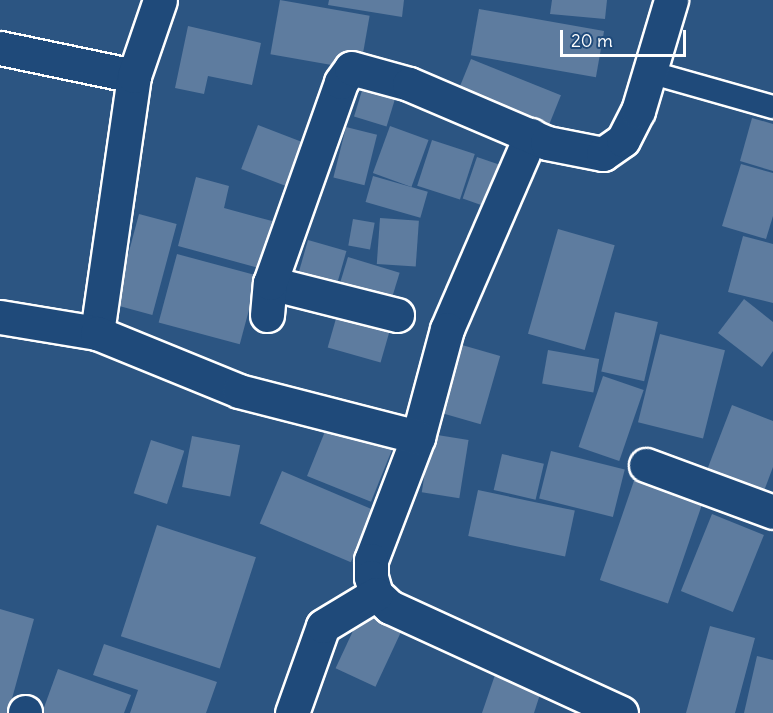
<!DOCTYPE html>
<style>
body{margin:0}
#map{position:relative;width:773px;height:713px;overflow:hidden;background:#2c5582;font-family:Delius,sans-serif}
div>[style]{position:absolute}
.building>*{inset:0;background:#5e7c9f;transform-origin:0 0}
.roads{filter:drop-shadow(2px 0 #fff) drop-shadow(-2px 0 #fff) drop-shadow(0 2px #fff) drop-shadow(0 -2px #fff)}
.service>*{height:22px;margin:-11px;padding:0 11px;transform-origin:11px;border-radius:11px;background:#1f4a7a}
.minor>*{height:33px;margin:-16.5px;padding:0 16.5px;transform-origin:16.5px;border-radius:16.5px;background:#1f4a7a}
span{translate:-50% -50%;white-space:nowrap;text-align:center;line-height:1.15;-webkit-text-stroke:6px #1f4a7a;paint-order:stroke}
.scale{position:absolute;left:560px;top:30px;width:126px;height:27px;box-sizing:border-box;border:3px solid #fff;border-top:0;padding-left:8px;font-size:18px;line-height:21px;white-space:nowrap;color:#fff;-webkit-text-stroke:4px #1f4a7a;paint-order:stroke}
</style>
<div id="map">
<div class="building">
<div style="left:280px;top:0;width:91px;height:55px;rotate:10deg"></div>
<div style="clip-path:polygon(329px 0,404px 0,402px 17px,328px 5px)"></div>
<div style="clip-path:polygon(552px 0,607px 0,605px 19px,550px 14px)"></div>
<div style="left:479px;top:9px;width:127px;height:47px;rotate:10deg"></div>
<div style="clip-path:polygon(188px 26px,261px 43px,252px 85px,208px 76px,204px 94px,175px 88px)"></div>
<div style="left:471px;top:59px;width:97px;height:43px;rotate:22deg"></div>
<div style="left:364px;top:84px;width:34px;height:34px;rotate:17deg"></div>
<div style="clip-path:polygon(752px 118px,773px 124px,773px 171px,740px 161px)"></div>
<div style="left:258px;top:125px;width:50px;height:47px;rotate:21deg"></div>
<div style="left:390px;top:126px;width:41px;height:50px;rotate:20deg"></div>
<div style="left:346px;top:127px;width:32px;height:52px;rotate:14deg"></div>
<div style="left:432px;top:140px;width:45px;height:48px;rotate:18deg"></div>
<div style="left:477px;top:157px;width:24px;height:44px;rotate:19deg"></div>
<div style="clip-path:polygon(741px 164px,773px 173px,773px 216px,766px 239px,722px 226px)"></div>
<div style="left:373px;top:176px;width:57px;height:27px;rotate:16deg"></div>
<div style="clip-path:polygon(196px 177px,229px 186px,224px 208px,272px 221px,259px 268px,178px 246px)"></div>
<div style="left:139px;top:214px;width:39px;height:94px;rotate:15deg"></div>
<div style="left:380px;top:218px;width:39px;height:46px;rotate:4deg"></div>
<div style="left:353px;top:219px;width:22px;height:27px;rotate:10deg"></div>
<div style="left:558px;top:229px;width:59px;height:109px;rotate:16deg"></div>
<div style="clip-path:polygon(743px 236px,773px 244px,773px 303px,728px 292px)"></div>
<div style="left:308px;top:240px;width:40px;height:40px;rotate:16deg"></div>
<div style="left:177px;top:254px;width:84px;height:71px;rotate:15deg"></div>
<div style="left:348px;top:257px;width:54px;height:34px;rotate:17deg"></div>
<div style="clip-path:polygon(744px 299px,773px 322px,773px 351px,762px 367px,718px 333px)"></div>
<div style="left:339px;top:308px;width:55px;height:41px;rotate:16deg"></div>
<div style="left:615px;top:312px;width:44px;height:61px;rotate:13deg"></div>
<div style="left:660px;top:334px;width:67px;height:91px;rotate:14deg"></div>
<div style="left:455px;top:343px;width:47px;height:71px;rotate:16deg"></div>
<div style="left:548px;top:350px;width:52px;height:34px;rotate:10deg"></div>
<div style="left:603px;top:376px;width:43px;height:75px;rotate:19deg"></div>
<div style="clip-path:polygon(732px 405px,773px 421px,773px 467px,764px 491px,707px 470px)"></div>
<div style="left:328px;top:424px;width:69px;height:56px;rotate:22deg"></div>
<div style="left:431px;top:434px;width:38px;height:59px;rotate:9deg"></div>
<div style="left:192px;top:436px;width:49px;height:52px;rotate:11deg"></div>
<div style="left:151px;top:440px;width:35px;height:56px;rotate:18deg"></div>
<div style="left:551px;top:451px;width:76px;height:49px;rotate:14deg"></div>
<div style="left:502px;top:454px;width:43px;height:37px;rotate:13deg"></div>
<div style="left:282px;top:471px;width:99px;height:57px;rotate:23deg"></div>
<div style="left:636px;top:475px;width:72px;height:111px;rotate:19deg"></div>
<div style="left:478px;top:490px;width:99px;height:47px;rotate:12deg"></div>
<div style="left:712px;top:514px;width:56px;height:83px;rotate:22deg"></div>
<div style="left:157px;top:525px;width:104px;height:117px;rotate:18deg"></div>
<div style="left:366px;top:603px;width:44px;height:72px;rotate:25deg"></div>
<div style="clip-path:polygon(0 609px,34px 619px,8px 713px,0 713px)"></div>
<div style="clip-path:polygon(710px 626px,755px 638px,735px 713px,686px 713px)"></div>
<div style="clip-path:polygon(104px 644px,217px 682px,206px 713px,130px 713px,138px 690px,93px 675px)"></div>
<div style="clip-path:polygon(757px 656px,773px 660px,773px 713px,744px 713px)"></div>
<div style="clip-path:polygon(58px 669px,131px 695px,124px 713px,42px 713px)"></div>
<div style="clip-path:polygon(497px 669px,543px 685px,534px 713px,482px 713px)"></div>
</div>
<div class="roads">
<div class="service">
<div style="left:649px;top:72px;width:129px;rotate:15.8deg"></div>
</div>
<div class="minor">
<div style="left:0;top:48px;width:137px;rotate:11.8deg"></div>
<div style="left:134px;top:76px;width:260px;rotate:98.2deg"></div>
<div style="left:134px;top:76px;width:80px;rotate:-71.1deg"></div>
<div style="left:531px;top:135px;width:211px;rotate:113.4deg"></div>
<div style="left:447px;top:329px;width:112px;rotate:105deg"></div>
<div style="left:418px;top:437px;width:132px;rotate:110.9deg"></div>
<div style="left:371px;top:560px;width:17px;rotate:90deg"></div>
<div style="left:371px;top:577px;width:18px;rotate:74deg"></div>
<div style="left:376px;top:594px;width:19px;rotate:43deg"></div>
<div style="left:390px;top:607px;width:254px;rotate:24.6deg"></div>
<div style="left:270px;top:283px;width:131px;rotate:14.1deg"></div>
<div style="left:267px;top:315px;width:32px;rotate:-85deg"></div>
<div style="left:270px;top:283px;width:213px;rotate:-70.5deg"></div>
<div style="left:341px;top:82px;width:17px;rotate:-54deg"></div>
<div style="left:351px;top:68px;width:60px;rotate:15.4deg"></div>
<div style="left:409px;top:84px;width:150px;rotate:23.1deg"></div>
<div style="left:547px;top:143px;width:57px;rotate:11.1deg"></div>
<div style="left:603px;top:154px;width:24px;rotate:-35deg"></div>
<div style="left:623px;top:140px;width:33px;rotate:-63deg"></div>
<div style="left:638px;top:111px;width:116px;rotate:-73.4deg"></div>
<div style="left:0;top:317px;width:98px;rotate:9.4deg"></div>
<div style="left:97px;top:333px;width:153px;rotate:22.2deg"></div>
<div style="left:239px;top:391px;width:185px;rotate:14.4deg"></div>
<div style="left:646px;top:465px;width:135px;rotate:20.3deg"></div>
<div style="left:25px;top:713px;width:1px;rotate:-90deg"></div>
<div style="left:292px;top:713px;width:92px;rotate:-70.4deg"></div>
<div style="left:323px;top:626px;width:62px;rotate:-31.1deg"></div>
</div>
</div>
<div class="scale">20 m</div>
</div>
